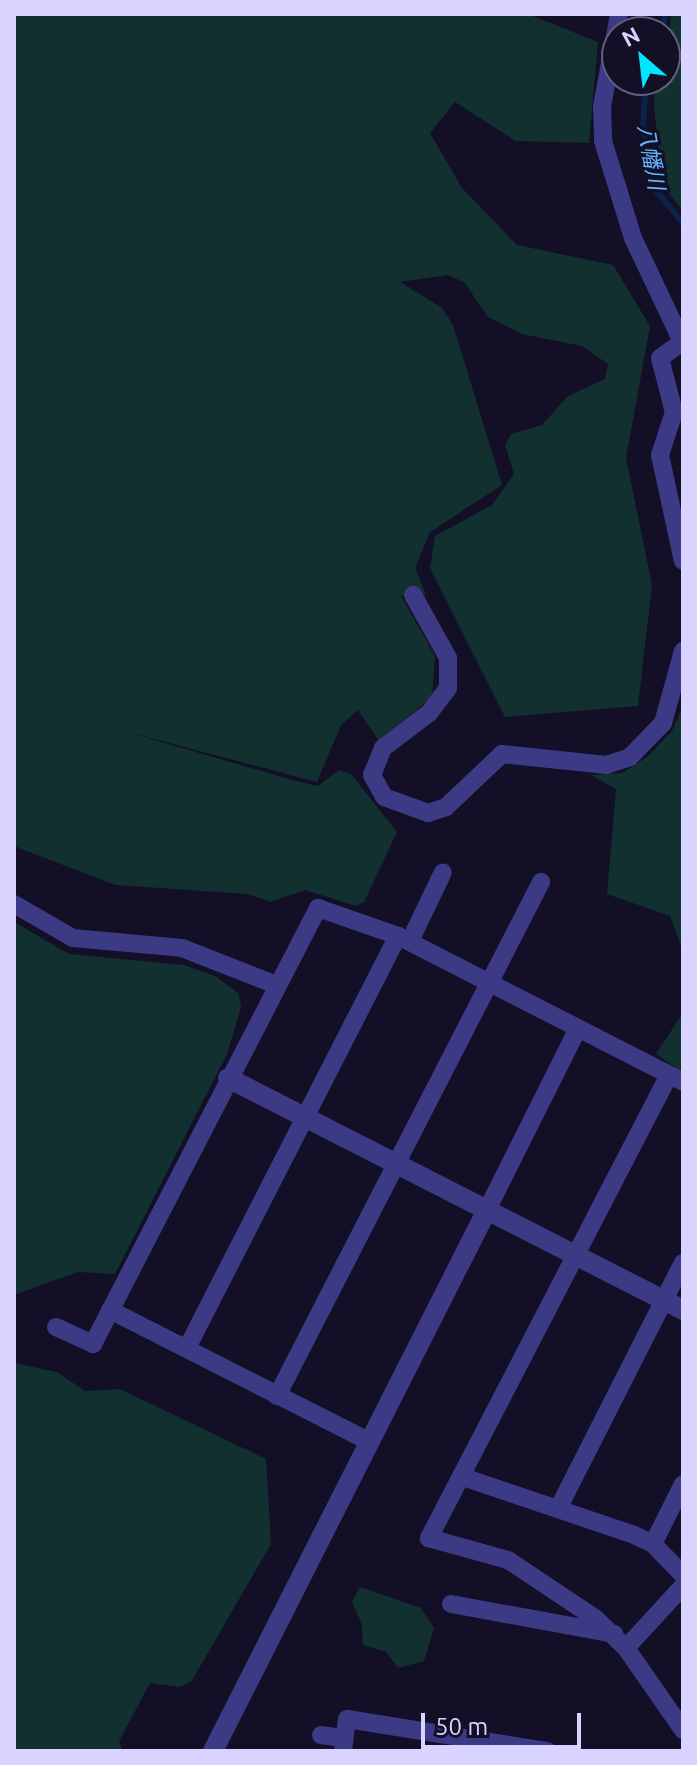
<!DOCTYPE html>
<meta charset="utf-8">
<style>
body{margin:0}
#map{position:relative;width:697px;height:1765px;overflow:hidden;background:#130f26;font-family:Ubuntu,"Noto Sans JP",sans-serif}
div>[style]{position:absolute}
.green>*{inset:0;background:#12302f}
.stream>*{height:6px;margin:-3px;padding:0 3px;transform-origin:3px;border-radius:3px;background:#0c2248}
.minor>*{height:18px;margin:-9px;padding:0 9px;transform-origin:9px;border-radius:9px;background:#3d3a85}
.tertiary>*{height:20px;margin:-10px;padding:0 10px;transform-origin:10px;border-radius:10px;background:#3d3a85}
span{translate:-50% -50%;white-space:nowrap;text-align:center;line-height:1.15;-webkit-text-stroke:6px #130f26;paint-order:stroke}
.water-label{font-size:22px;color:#62b6ff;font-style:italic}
.frame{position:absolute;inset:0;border:16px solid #d9d4ff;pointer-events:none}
.north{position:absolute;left:601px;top:16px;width:80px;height:80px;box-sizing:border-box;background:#130f26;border:2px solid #625e7d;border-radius:50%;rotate:332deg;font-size:22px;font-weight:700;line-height:32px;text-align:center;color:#d9d4ff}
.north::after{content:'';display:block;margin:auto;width:28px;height:36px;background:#00e5ff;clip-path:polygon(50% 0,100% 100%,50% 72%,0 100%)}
.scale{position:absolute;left:421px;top:1713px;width:160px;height:36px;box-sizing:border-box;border:4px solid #d9d4ff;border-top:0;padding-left:10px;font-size:24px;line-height:28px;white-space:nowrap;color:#d9d4ff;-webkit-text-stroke:6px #130f26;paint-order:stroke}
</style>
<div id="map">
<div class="green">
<div style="clip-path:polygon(14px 14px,528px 14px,598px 42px,589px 143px,516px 141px,455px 102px,430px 133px,462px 188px,517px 245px,613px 265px,650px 326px,626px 458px,652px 585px,638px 706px,505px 717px,430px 568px,435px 536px,492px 505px,514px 474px,505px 445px,511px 434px,542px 425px,568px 396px,605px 379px,608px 364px,582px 346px,522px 334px,488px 317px,464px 282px,448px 275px,400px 282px,442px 308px,453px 325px,502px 485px,430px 532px,415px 568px,426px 595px,401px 596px,435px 656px,432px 697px,379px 741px,358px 710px,341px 725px,317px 782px,120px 730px,296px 781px,318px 786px,339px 770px,351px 774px,397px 832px,364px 902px,356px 906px,305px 890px,271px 902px,248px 894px,115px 885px,14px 846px)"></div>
<div style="clip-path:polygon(671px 14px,683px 14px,683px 211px,663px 186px,654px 107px,655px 80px,665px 80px)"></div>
<div style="clip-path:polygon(683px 706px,683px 951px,670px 916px,607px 894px,616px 789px,591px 775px,622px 773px,647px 757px,672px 731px)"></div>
<div style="clip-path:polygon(14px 922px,69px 954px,184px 965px,217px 977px,239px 994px,241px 1007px,227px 1054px,115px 1274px,78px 1272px,14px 1295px)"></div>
<div style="clip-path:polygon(683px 1013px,683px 1073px,656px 1054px)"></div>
<div style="clip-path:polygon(14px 1363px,57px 1372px,85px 1391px,120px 1389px,266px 1459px,271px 1544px,191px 1682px,179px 1687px,150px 1683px,119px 1741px,123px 1751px,14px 1751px)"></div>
<div style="clip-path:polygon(360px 1587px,421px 1608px,434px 1628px,424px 1661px,398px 1668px,386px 1652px,363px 1645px,362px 1624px,352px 1602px)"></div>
</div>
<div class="stream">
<div style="left:661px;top:32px;width:19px;rotate:-74deg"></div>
<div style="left:646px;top:80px;width:46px;rotate:93.7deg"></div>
<div style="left:643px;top:126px;width:62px;rotate:80.7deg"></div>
<div style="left:653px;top:187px;width:47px;rotate:50.2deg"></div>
</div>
<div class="minor">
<div style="left:619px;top:14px;width:95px;rotate:100.4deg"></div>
<div style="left:602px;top:107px;width:34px;rotate:88deg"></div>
<div style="left:603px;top:141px;width:102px;rotate:72.8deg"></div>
<div style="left:633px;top:238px;width:117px;rotate:64.7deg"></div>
<div style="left:682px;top:342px;width:27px;rotate:144deg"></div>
<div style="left:660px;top:358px;width:56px;rotate:75.5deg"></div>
<div style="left:674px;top:412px;width:45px;rotate:108deg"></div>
<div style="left:660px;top:455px;width:108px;rotate:77.8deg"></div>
<div style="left:413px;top:595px;width:72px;rotate:60.9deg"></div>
<div style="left:448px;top:658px;width:30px;rotate:90deg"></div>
<div style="left:448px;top:688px;width:31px;rotate:127deg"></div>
<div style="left:429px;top:713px;width:58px;rotate:142.7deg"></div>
<div style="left:383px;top:748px;width:29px;rotate:112deg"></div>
<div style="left:372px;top:775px;width:25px;rotate:61deg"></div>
<div style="left:384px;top:797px;width:47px;rotate:20deg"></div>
<div style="left:428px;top:813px;width:19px;rotate:-18deg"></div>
<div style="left:446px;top:807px;width:77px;rotate:-43.4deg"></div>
<div style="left:502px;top:754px;width:105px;rotate:6deg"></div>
<div style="left:606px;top:765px;width:25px;rotate:-18deg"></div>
<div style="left:630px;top:757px;width:47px;rotate:-45.9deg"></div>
<div style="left:663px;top:723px;width:75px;rotate:-74.5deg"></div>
<div style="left:14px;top:904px;width:68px;rotate:30deg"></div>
<div style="left:73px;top:938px;width:109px;rotate:5.2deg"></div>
<div style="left:182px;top:948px;width:99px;rotate:21.4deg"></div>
<div style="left:410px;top:941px;width:76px;rotate:-64.4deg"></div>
<div style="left:669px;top:1075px;width:522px;rotate:117.4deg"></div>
<div style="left:429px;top:1538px;width:82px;rotate:15.6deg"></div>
<div style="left:508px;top:1560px;width:105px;rotate:33.7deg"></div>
<div style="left:595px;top:1618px;width:43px;rotate:44.1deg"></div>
<div style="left:626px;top:1648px;width:100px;rotate:55.2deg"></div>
<div style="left:487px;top:1210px;width:203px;rotate:-63.4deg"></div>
<div style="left:110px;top:1310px;width:292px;rotate:26.9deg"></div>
<div style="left:56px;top:1327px;width:41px;rotate:24.7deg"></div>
<div style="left:93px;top:1344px;width:491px;rotate:-62.7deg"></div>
<div style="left:318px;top:908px;width:85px;rotate:19.3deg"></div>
<div style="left:398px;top:936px;width:320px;rotate:27.1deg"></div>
<div style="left:187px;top:1348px;width:463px;rotate:-62.9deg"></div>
<div style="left:277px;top:1396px;width:578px;rotate:-62.81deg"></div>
<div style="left:463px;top:1477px;width:181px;rotate:18.7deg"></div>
<div style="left:634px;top:1535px;width:21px;rotate:25deg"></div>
<div style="left:653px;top:1544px;width:43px;rotate:45.9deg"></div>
<div style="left:558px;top:1509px;width:276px;rotate:-63.1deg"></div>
<div style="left:653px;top:1544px;width:67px;rotate:-63.4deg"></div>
<div style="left:451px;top:1604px;width:166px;rotate:10.4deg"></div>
<div style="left:626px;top:1648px;width:84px;rotate:-47.4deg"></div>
<div style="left:321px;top:1735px;width:22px;rotate:8deg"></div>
<div style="left:343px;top:1751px;width:32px;rotate:-83deg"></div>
<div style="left:347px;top:1719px;width:203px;rotate:9.1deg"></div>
</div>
<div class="tertiary">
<div style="left:228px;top:1078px;width:511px;rotate:27.02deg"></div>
<div style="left:213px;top:1751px;width:606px;rotate:-63.14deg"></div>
</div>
<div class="water-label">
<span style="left:652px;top:157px;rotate:80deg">八幡川</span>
</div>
<div class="frame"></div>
<div class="north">N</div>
<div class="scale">50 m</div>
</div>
